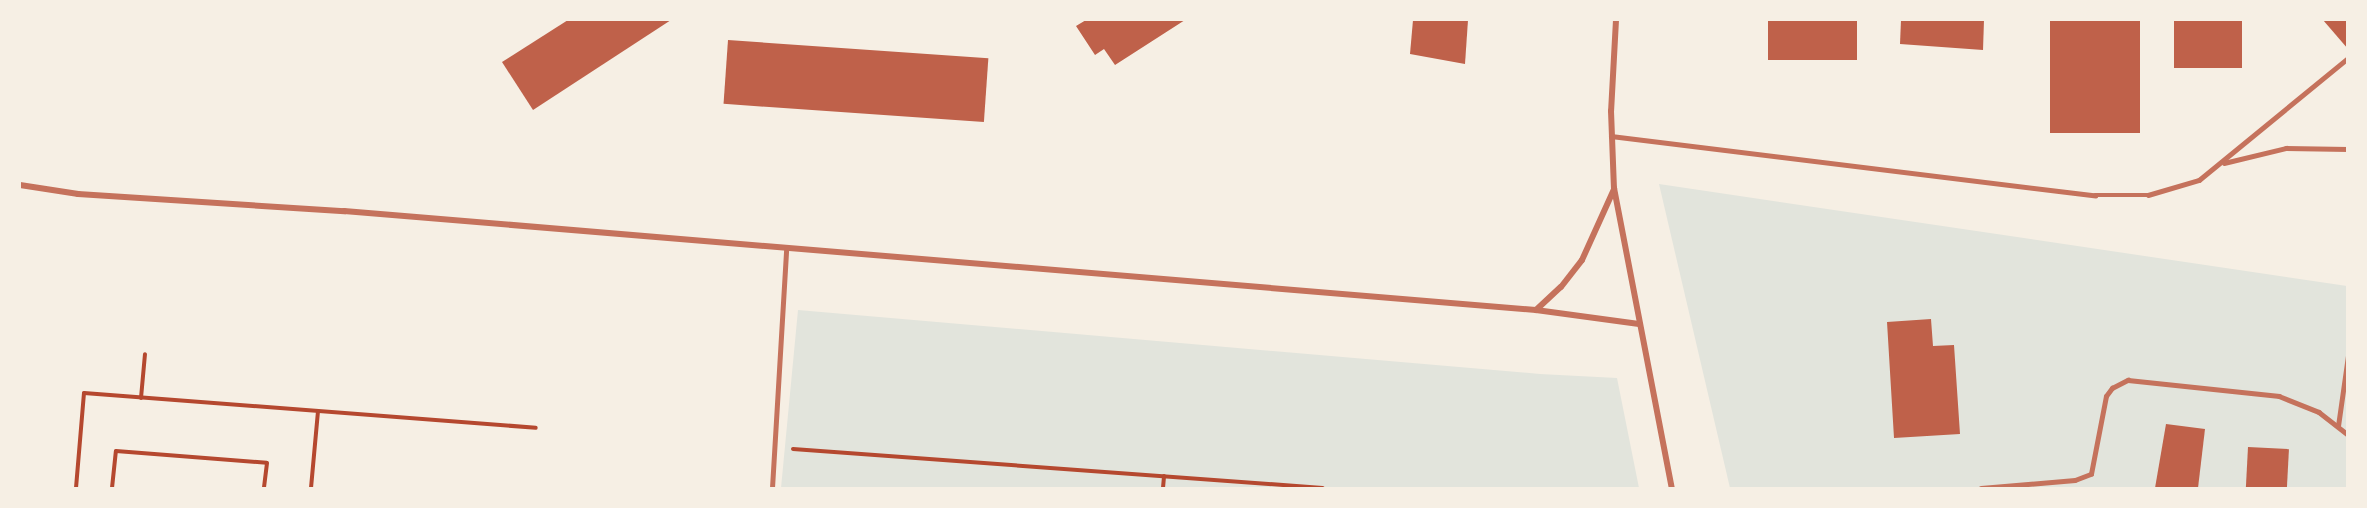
<!DOCTYPE html>
<style>
body{margin:0}
#map{position:relative;width:2367px;height:508px;overflow:hidden;background:#f6efe4;font-family:Inter,sans-serif}
div>[style]{position:absolute}
.green>*{inset:0;background:#e2e4dc}
.building>*{inset:0;background:#bf614a;transform-origin:0 0}
.path>*{height:4px;margin:-2px;padding:0 2px;transform-origin:2px;border-radius:2px;background:#b5482f}
.service>*{height:4.5px;margin:-2.25px;padding:0 2.25px;transform-origin:2.25px;border-radius:2.25px;background:#c5725c}
.minor>*{height:6px;margin:-3px;padding:0 3px;transform-origin:3px;border-radius:3px;background:#c5725c}
span{translate:-50% -50%;white-space:nowrap;text-align:center;line-height:1.15;-webkit-text-stroke:6px #f6efe4;paint-order:stroke}
.frame{position:absolute;inset:0;border:21px solid #f6efe4;pointer-events:none}
</style>
<div id="map">
<div class="green">
<div style="clip-path:polygon(1659px 184px,2347px 286px,2347px 488px,1730px 488px)"></div>
<div style="clip-path:polygon(798px 310px,1540px 374px,1617px 378px,1639px 488px,781px 488px)"></div>
</div>
<div class="building">
<div style="clip-path:polygon(568px 20px,671px 20px,533px 110px,502px 62px)"></div>
<div style="clip-path:polygon(1086px 20px,1185px 20px,1115px 65px,1104px 49px,1095px 55px,1076px 26px)"></div>
<div style="clip-path:polygon(1413px 20px,1468px 20px,1465px 64px,1410px 54px)"></div>
<div style="left:1768px;top:20px;width:89px;height:40px"></div>
<div style="clip-path:polygon(1901px 20px,1984px 20px,1983px 50px,1900px 44px)"></div>
<div style="left:2050px;top:20px;width:90px;height:113px"></div>
<div style="left:2174px;top:20px;width:68px;height:48px"></div>
<div style="clip-path:polygon(2323px 20px,2348px 20px,2348px 49px)"></div>
<div style="left:728px;top:40px;width:261px;height:64px;rotate:4deg"></div>
<div style="clip-path:polygon(1931px 319px,1933px 346px,1954px 345px,1960px 434px,1894px 438px,1887px 322px)"></div>
<div style="clip-path:polygon(2166px 424px,2205px 429px,2198px 488px,2155px 488px)"></div>
<div style="left:2248px;top:447px;width:41px;height:41px;rotate:3deg"></div>
</div>
<div class="path">
<div style="left:141px;top:398px;width:44px;rotate:-84.8deg"></div>
<div style="left:793px;top:449px;width:531px;rotate:4.21deg"></div>
<div style="left:76px;top:488px;width:95px;rotate:-85.2deg"></div>
<div style="left:84px;top:393px;width:453px;rotate:4.4deg"></div>
<div style="left:112px;top:488px;width:37px;rotate:-84deg"></div>
<div style="left:116px;top:451px;width:151px;rotate:4.5deg"></div>
<div style="left:267px;top:463px;width:25px;rotate:97deg"></div>
<div style="left:311px;top:488px;width:77px;rotate:-84.8deg"></div>
<div style="left:1163px;top:488px;width:12px;rotate:-85deg"></div>
</div>
<div class="service">
<div style="left:1611px;top:136px;width:488px;rotate:7deg"></div>
<div style="left:2095px;top:195px;width:53px"></div>
<div style="left:2148px;top:195px;width:53px;rotate:-16.4deg"></div>
<div style="left:2199px;top:180px;width:193px;rotate:-39.3deg"></div>
<div style="left:2224px;top:163px;width:64px;rotate:-13.6deg"></div>
<div style="left:2286px;top:148px;width:62px;rotate:0.9deg"></div>
<div style="left:2338px;top:426px;width:71px;rotate:-81.9deg"></div>
<div style="left:772px;top:488px;width:238px;rotate:-86.6deg"></div>
<div style="left:1981px;top:488px;width:94px;rotate:-4.9deg"></div>
<div style="left:2075px;top:480px;width:17px;rotate:-21deg"></div>
<div style="left:2091px;top:474px;width:79px;rotate:-79.1deg"></div>
<div style="left:2106px;top:396px;width:10px;rotate:-53deg"></div>
<div style="left:2112px;top:388px;width:18px;rotate:-27deg"></div>
<div style="left:2128px;top:380px;width:152px;rotate:6deg"></div>
<div style="left:2279px;top:396px;width:43px;rotate:21.8deg"></div>
<div style="left:2319px;top:412px;width:37px;rotate:38deg"></div>
</div>
<div class="minor">
<div style="left:1616px;top:20px;width:91px;rotate:93.1deg"></div>
<div style="left:1611px;top:111px;width:77px;rotate:87.8deg"></div>
<div style="left:1614px;top:188px;width:306px;rotate:79.1deg"></div>
<div style="left:20px;top:185px;width:59px;rotate:8.8deg"></div>
<div style="left:78px;top:194px;width:267px;rotate:3.7deg"></div>
<div style="left:344px;top:211px;width:1196px;rotate:4.75deg"></div>
<div style="left:1536px;top:310px;width:104px;rotate:7.7deg"></div>
<div style="left:1536px;top:310px;width:34px;rotate:-43deg"></div>
<div style="left:1561px;top:287px;width:34px;rotate:-52deg"></div>
<div style="left:1582px;top:260px;width:78px;rotate:-65.7deg"></div>
</div>
<div class="frame"></div>
</div>
